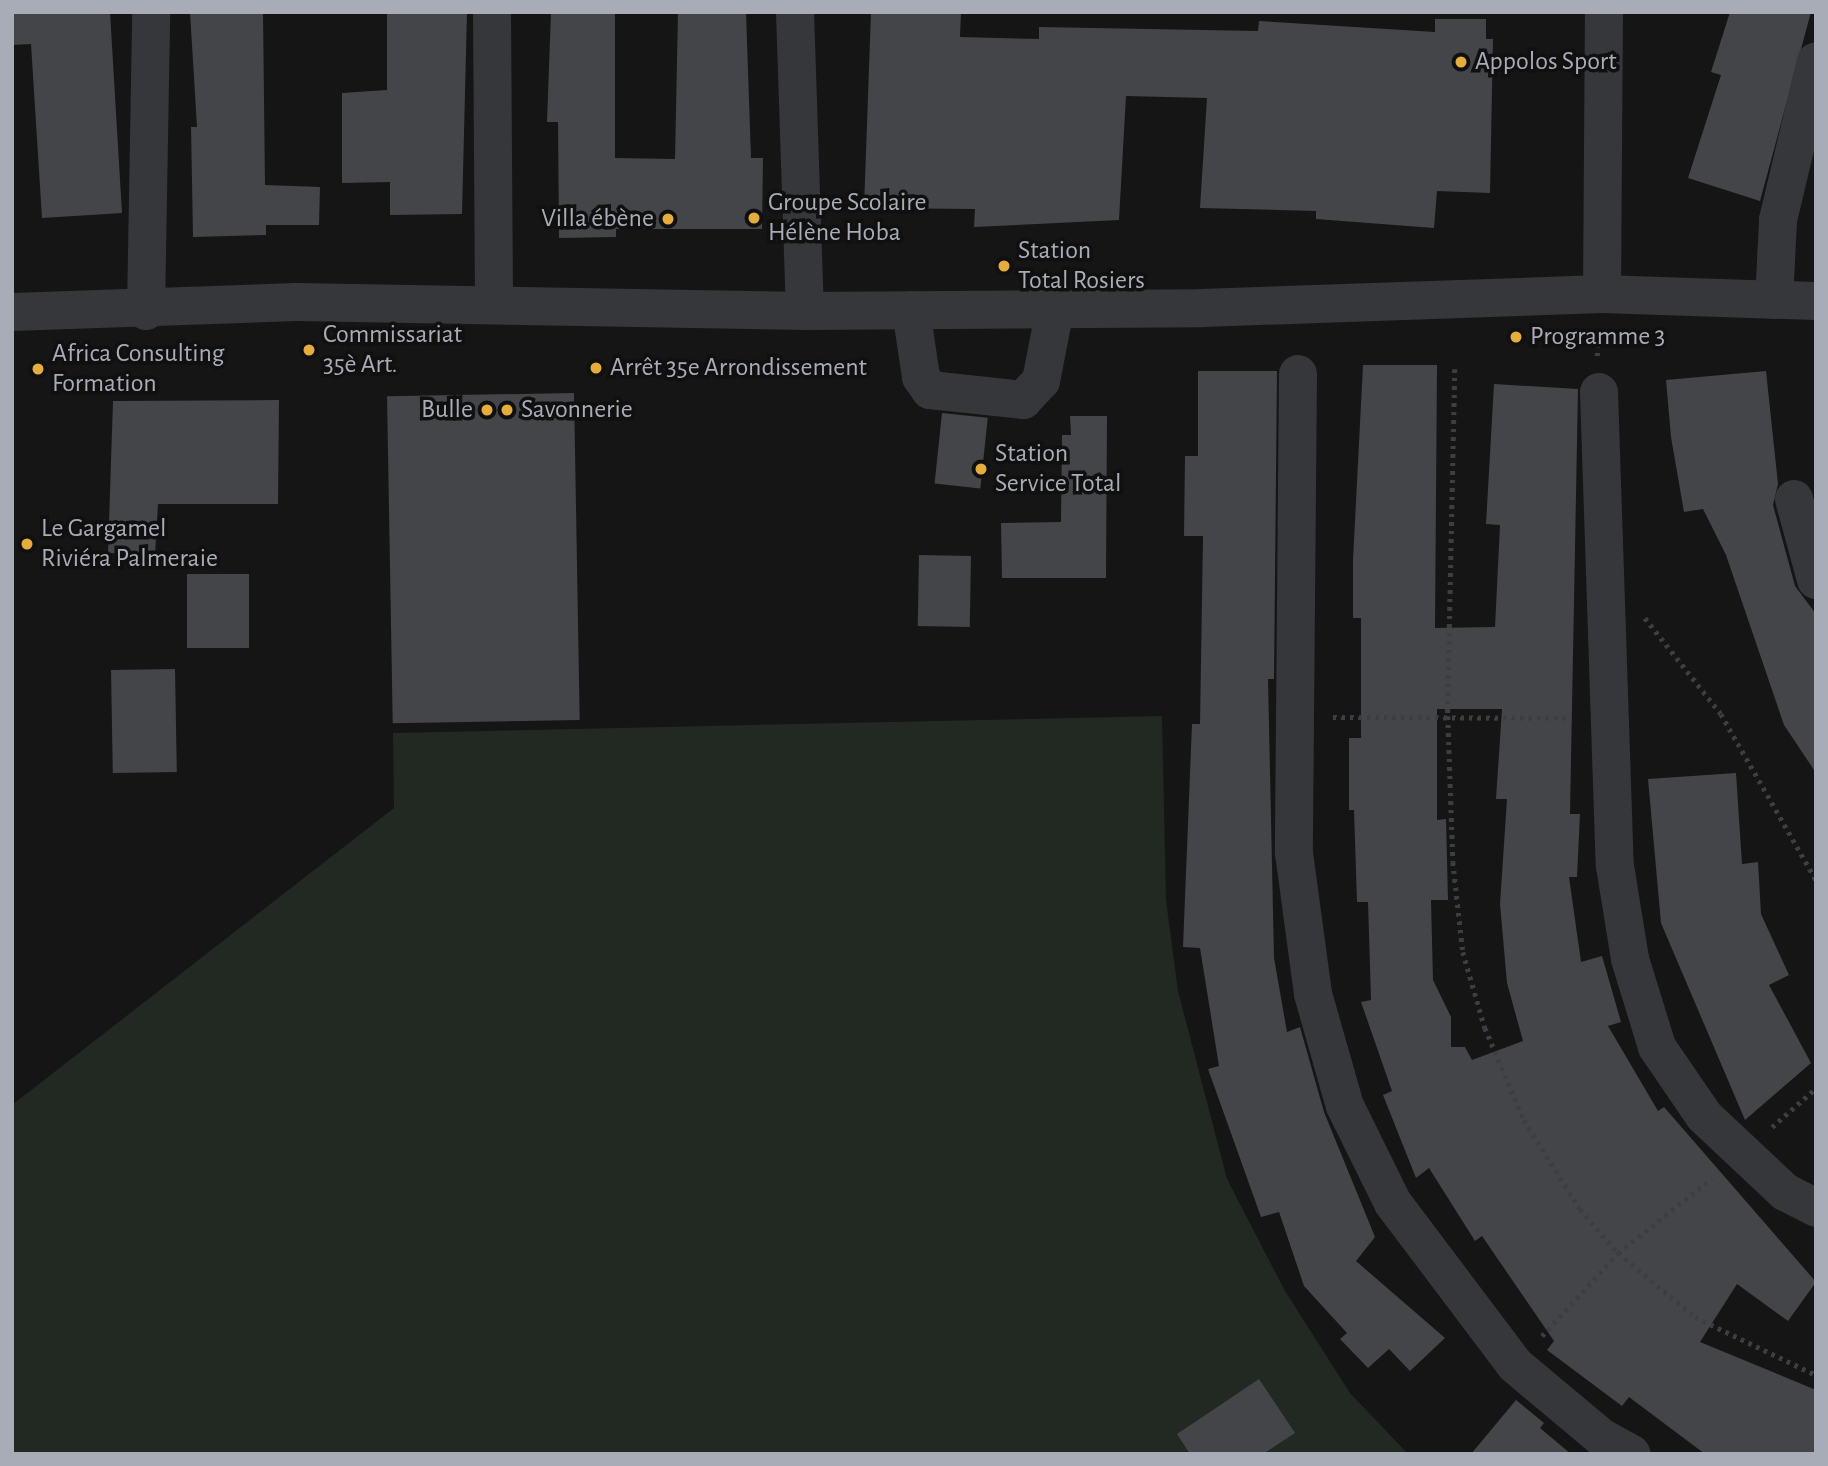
<!DOCTYPE html>
<meta charset="utf-8">
<style>
body{margin:0}
#map{position:relative;width:1828px;height:1466px;overflow:hidden;background:#151516;font-family:"Alegreya Sans",sans-serif}
div>[style]{position:absolute}
.green>*{inset:0;background:#212922}
.building>*{inset:0;background:#444549;transform-origin:0 0}
.path>*{height:4.5px;margin-top:-2.25px;transform-origin:0;background:repeating-linear-gradient(90deg,#3c3e42 0 3.5px,transparent 0 8.5px)}
.minor>*{height:38px;margin:-19px;padding:0 19px;transform-origin:19px;border-radius:19px;background:#36373b}
.dots>*{width:19px;height:19px;translate:-50% -50%;box-sizing:border-box;border:4px solid #101011;border-radius:50%}
span{translate:-50% -50%;white-space:nowrap;text-align:center;line-height:1.15;-webkit-text-stroke:7px #101011;paint-order:stroke}
.poi-label{font-size:26px;color:#a7acb6}
.left{translate:0 -50%;text-align:left}
.right{translate:-100% -50%;text-align:right}
.frame{position:absolute;inset:0;border:14px solid #a7acb6;pointer-events:none}
</style>
<div id="map">
<div class="green">
<div style="clip-path:polygon(1162px 716px,1166px 900px,1178px 991px,1227px 1179px,1285px 1291px,1350px 1393px,1408px 1454px,12px 1454px,12px 1105px,394px 808px,393px 733px)"></div>
</div>
<div class="building">
<div style="clip-path:polygon(12px 12px,110px 12px,122px 213px,42px 218px,31px 44px,12px 45px)"></div>
<div style="clip-path:polygon(190px 12px,263px 12px,265px 185px,320px 187px,319px 225px,266px 225px,266px 235px,193px 237px,191px 127px,197px 127px)"></div>
<div style="clip-path:polygon(387px 12px,467px 12px,462px 214px,390px 215px,390px 182px,342px 183px,342px 93px,387px 90px)"></div>
<div style="clip-path:polygon(551px 12px,615px 12px,615px 158px,675px 159px,678px 12px,746px 12px,751px 158px,763px 158px,762px 229px,616px 229px,616px 237px,559px 238px,558px 122px,547px 122px)"></div>
<div style="clip-path:polygon(871px 12px,961px 12px,960px 37px,1039px 39px,1039px 27px,1258px 31px,1259px 21px,1435px 32px,1435px 19px,1486px 19px,1486px 39px,1493px 39px,1490px 193px,1437px 191px,1434px 228px,1316px 219px,1316px 211px,1200px 208px,1207px 98px,1126px 96px,1119px 220px,974px 227px,975px 209px,864px 208px)"></div>
<div style="clip-path:polygon(1730px 12px,1811px 12px,1760px 201px,1688px 178px,1721px 75px,1711px 72px)"></div>
<div style="clip-path:polygon(evenodd,1363px 365px,1437px 365px,1435px 628px,1495px 627px,1500px 525px,1486px 524px,1494px 384px,1578px 389px,1570px 814px,1580px 814px,1577px 877px,1569px 877px,1581px 962px,1602px 956px,1621px 1022px,1608px 1026px,1658px 1111px,1664px 1107px,1816px 1282px,1788px 1321px,1737px 1284px,1700px 1342px,1816px 1390px,1816px 1454px,1705px 1454px,1629px 1397px,1622px 1406px,1547px 1350px,1554px 1341px,1482px 1236px,1475px 1241px,1429px 1168px,1416px 1178px,1383px 1095px,1392px 1091px,1361px 1002px,1371px 1000px,1368px 902px,1357px 902px,1354px 810px,1349px 810px,1349px 738px,1361px 738px,1361px 618px,1353px 618px,1353px 560px,1363px 365px,1437px 709px,1502px 709px,1496px 799px,1507px 799px,1500px 904px,1507px 983px,1523px 1041px,1472px 1060px,1465px 1047px,1451px 1047px,1451px 1017px,1433px 980px,1431px 900px,1448px 900px,1446px 819px,1437px 820px,1437px 709px)"></div>
<div style="clip-path:polygon(1198px 371px,1277px 371px,1274px 679px,1268px 679px,1274px 958px,1287px 1032px,1300px 1027px,1324px 1112px,1375px 1237px,1356px 1261px,1445px 1338px,1410px 1371px,1389px 1349px,1368px 1368px,1340px 1339px,1347px 1333px,1304px 1286px,1279px 1212px,1261px 1217px,1208px 1069px,1219px 1066px,1200px 948px,1183px 947px,1192px 724px,1200px 724px,1203px 536px,1184px 536px,1185px 456px,1198px 456px)"></div>
<div style="clip-path:polygon(1766px 371px,1778px 484px,1773px 505px,1795px 586px,1816px 614px,1816px 773px,1784px 725px,1726px 555px,1703px 509px,1684px 512px,1671px 437px,1666px 380px)"></div>
<div style="left:574px;top:393px;width:327px;height:187px;rotate:89deg"></div>
<div style="clip-path:polygon(279px 400px,278px 504px,158px 504px,155px 555px,108px 553px,113px 401px)"></div>
<div style="left:942px;top:413px;width:46px;height:71px;rotate:6deg"></div>
<div style="clip-path:polygon(1070px 416px,1107px 416px,1106px 578px,1002px 578px,1001px 523px,1061px 522px,1062px 435px,1071px 435px)"></div>
<div style="left:919px;top:555px;width:52px;height:71px;rotate:1deg"></div>
<div style="left:187px;top:574px;width:62px;height:74px"></div>
<div style="left:175px;top:669px;width:103px;height:64px;rotate:89deg"></div>
<div style="clip-path:polygon(1736px 773px,1742px 864px,1758px 862px,1761px 914px,1789px 975px,1769px 985px,1811px 1063px,1745px 1120px,1661px 923px,1648px 779px)"></div>
<div style="clip-path:polygon(1259px 1379px,1295px 1433px,1263px 1454px,1190px 1454px,1177px 1434px)"></div>
<div style="clip-path:polygon(1516px 1400px,1544px 1423px,1540px 1428px,1571px 1454px,1471px 1454px)"></div>
</div>
<div class="path">
<div style="left:1597px;top:356px;width:23px;rotate:-85deg"></div>
<div style="left:1455px;top:369px;width:347px;rotate:91.2deg"></div>
<div style="left:1448px;top:716px;width:146px;rotate:88deg"></div>
<div style="left:1453px;top:862px;width:91px;rotate:83.7deg"></div>
<div style="left:1463px;top:952px;width:79px;rotate:73.9deg"></div>
<div style="left:1485px;top:1028px;width:100px;rotate:67deg"></div>
<div style="left:1524px;top:1120px;width:105px;rotate:57.8deg"></div>
<div style="left:1580px;top:1209px;width:58px;rotate:49.2deg"></div>
<div style="left:1618px;top:1253px;width:100px;rotate:39.7deg"></div>
<div style="left:1695px;top:1317px;width:134px;rotate:25.6deg"></div>
<div style="left:1645px;top:618px;width:122px;rotate:51.6deg"></div>
<div style="left:1721px;top:714px;width:191px;rotate:60.2deg"></div>
<div style="left:1333px;top:717px;width:239px;rotate:0.2deg"></div>
<div style="left:1772px;top:1127px;width:59px;rotate:-41.6deg"></div>
<div style="left:1542px;top:1336px;width:113px;rotate:-47.5deg"></div>
<div style="left:1618px;top:1253px;width:120px;rotate:-38.6deg"></div>
</div>
<div class="minor">
<div style="left:492px;top:12px;width:291px;rotate:89.6deg"></div>
<div style="left:795px;top:12px;width:299px;rotate:88.1deg"></div>
<div style="left:1602px;top:294px;width:282px;rotate:-89.6deg"></div>
<div style="left:1774px;top:300px;width:80px;rotate:-87.1deg"></div>
<div style="left:1778px;top:220px;width:163px;rotate:-76.6deg"></div>
<div style="left:911px;top:310px;width:68px;rotate:81.5deg"></div>
<div style="left:921px;top:377px;width:16px;rotate:55deg"></div>
<div style="left:930px;top:390px;width:94px;rotate:6.1deg"></div>
<div style="left:1023px;top:400px;width:26px;rotate:-47deg"></div>
<div style="left:1041px;top:381px;width:73px;rotate:-79deg"></div>
<div style="left:146px;top:311px;width:299px;rotate:-89deg"></div>
<div style="left:12px;top:312px;width:284px;rotate:-2deg"></div>
<div style="left:296px;top:302px;width:509px;rotate:1.01deg"></div>
<div style="left:805px;top:311px;width:397px;rotate:-0.4deg"></div>
<div style="left:1202px;top:308px;width:400px;rotate:-2deg"></div>
<div style="left:1602px;top:294px;width:214px;rotate:1.9deg"></div>
<div style="left:1298px;top:374px;width:479px;rotate:90.5deg"></div>
<div style="left:1294px;top:853px;width:142px;rotate:82.3deg"></div>
<div style="left:1313px;top:994px;width:116px;rotate:74.1deg"></div>
<div style="left:1345px;top:1106px;width:108px;rotate:63.7deg"></div>
<div style="left:1393px;top:1203px;width:203px;rotate:53deg"></div>
<div style="left:1515px;top:1365px;width:112px;rotate:39.9deg"></div>
<div style="left:1601px;top:1437px;width:35px;rotate:29deg"></div>
<div style="left:1599px;top:392px;width:474px;rotate:88.1deg"></div>
<div style="left:1615px;top:866px;width:94px;rotate:80.8deg"></div>
<div style="left:1630px;top:959px;width:92px;rotate:72.9deg"></div>
<div style="left:1657px;top:1047px;width:83px;rotate:55.7deg"></div>
<div style="left:1704px;top:1116px;width:111px;rotate:43.2deg"></div>
<div style="left:1785px;top:1192px;width:35px;rotate:27deg"></div>
<div style="left:1794px;top:499px;width:84px;rotate:74.8deg"></div>
</div>
<div class="dots">
<div style="left:1461px;top:62px;background:#e5ad3e"></div>
<div style="left:754px;top:218px;background:#e5ad3e"></div>
<div style="left:668px;top:219px;background:#e5ad3e"></div>
<div style="left:1004px;top:266px;background:#e5ad3e"></div>
<div style="left:1516px;top:337px;background:#e5ad3e"></div>
<div style="left:309px;top:350px;background:#e5ad3e"></div>
<div style="left:596px;top:368px;background:#e5ad3e"></div>
<div style="left:38px;top:369px;background:#e5ad3e"></div>
<div style="left:487px;top:410px;background:#e5ad3e"></div>
<div style="left:507px;top:410px;background:#e5ad3e"></div>
<div style="left:981px;top:469px;background:#e5ad3e"></div>
<div style="left:27px;top:544px;background:#e5ad3e"></div>
</div>
<div class="poi-label">
<span class="left" style="left:1475px;top:62px">Appolos Sport</span>
<span class="left" style="left:768px;top:218px">Groupe Scolaire<br>Hélène Hoba</span>
<span class="right" style="left:654px;top:219px">Villa ébène</span>
<span class="left" style="left:1018px;top:266px">Station<br>Total Rosiers</span>
<span class="left" style="left:323px;top:350px">Commissariat<br>35è Art.</span>
<span class="left" style="left:1530px;top:337px">Programme 3</span>
<span class="left" style="left:52px;top:369px">Africa Consulting<br>Formation</span>
<span class="left" style="left:610px;top:368px">Arrêt 35e Arrondissement</span>
<span class="right" style="left:473px;top:410px">Bulle</span>
<span class="left" style="left:521px;top:410px">Savonnerie</span>
<span class="left" style="left:995px;top:469px">Station<br>Service Total</span>
<span class="left" style="left:41px;top:544px">Le Gargamel<br>Riviéra Palmeraie</span>
</div>
<div class="frame"></div>
</div>
